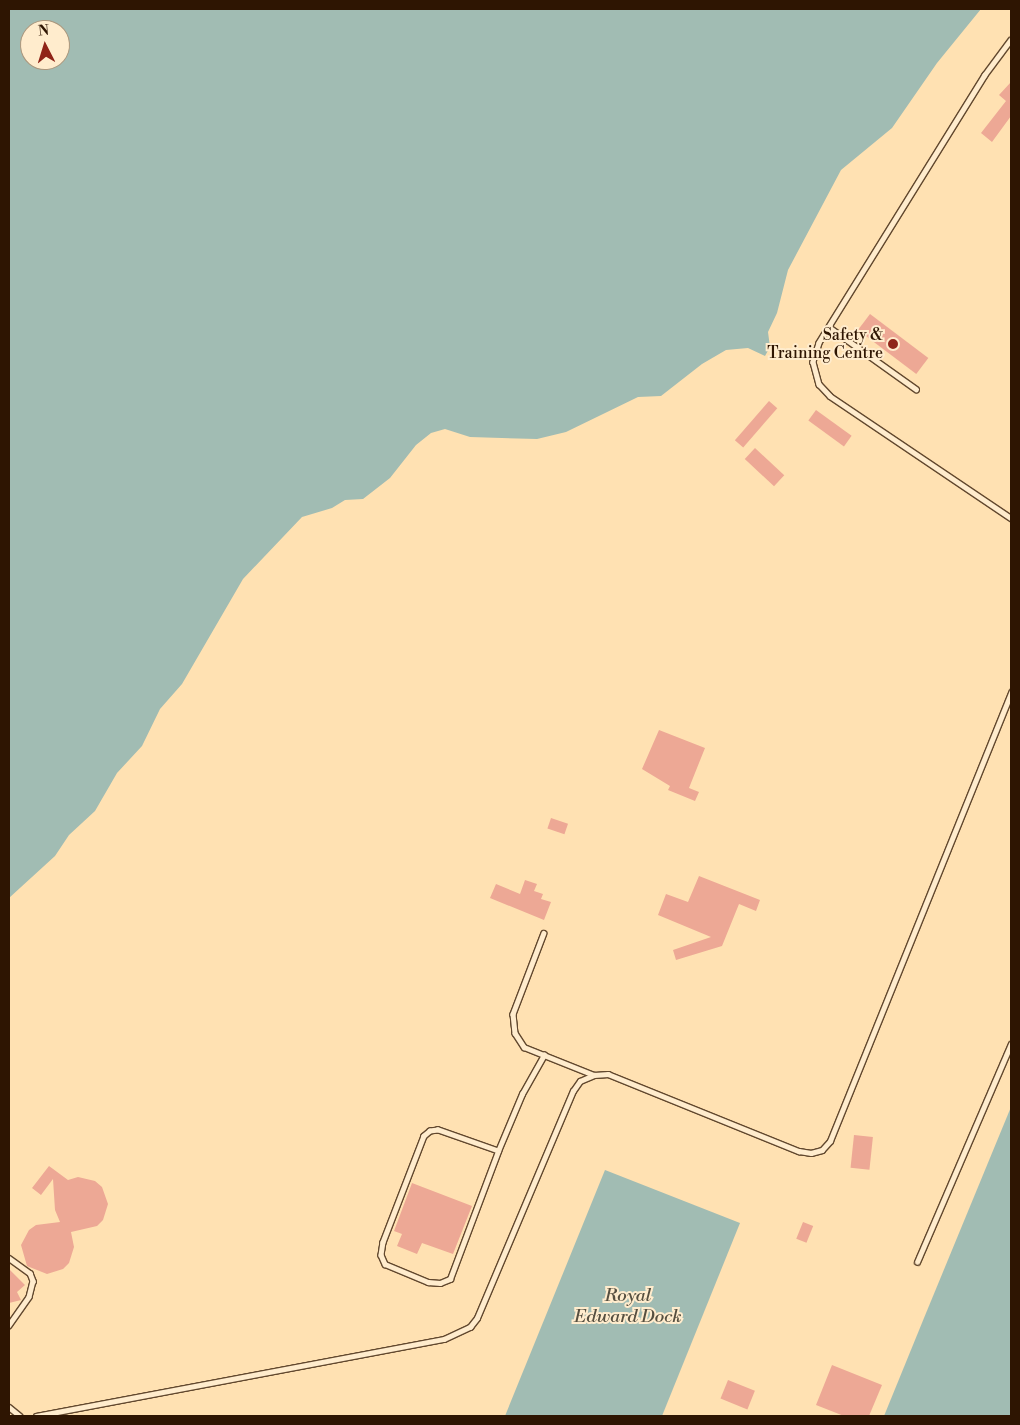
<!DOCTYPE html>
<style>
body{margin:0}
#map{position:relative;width:1020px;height:1425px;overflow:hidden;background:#ffe1b2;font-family:"Libre Bodoni",serif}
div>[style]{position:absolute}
.water>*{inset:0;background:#a1bcb3}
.building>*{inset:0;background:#eda895;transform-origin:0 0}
.roads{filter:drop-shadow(1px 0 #62482e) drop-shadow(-1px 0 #62482e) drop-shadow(0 1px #62482e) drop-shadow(0 -1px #62482e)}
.lane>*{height:4.5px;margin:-2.25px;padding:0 2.25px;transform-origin:2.25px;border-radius:2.25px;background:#ffeccd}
.dots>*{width:14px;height:14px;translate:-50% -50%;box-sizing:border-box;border:2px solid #ffeccd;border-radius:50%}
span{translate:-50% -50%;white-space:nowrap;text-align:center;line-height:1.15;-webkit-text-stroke:4px #ffeccd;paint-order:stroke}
.poi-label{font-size:16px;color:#2e1502}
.right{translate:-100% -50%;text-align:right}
.water-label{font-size:18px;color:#564f40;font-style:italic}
.frame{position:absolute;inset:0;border:10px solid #2e1502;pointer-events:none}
.north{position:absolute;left:20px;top:20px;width:50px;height:50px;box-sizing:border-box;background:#ffeccd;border:1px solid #ab967c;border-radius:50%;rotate:355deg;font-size:14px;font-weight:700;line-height:20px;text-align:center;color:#2e1502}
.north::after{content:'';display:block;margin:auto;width:18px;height:22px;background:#8f2418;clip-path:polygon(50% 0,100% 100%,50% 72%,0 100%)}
</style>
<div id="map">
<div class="water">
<div style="clip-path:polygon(evenodd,9px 9px,981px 9px,937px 63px,892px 128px,841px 170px,788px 270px,777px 313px,768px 332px,770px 347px,765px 356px,748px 348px,726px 350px,702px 364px,661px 396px,638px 397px,566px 432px,537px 439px,470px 437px,445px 429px,431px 433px,416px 445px,390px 478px,363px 499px,345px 500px,332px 508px,302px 517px,243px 579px,182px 684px,160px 709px,142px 746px,117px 773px,95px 811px,69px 835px,55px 856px,9px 898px,9px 9px,30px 30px,60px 30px,60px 60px,30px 60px,30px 30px)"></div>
<div style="clip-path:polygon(1011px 1107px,1011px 1416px,884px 1416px,924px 1318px)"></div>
<div style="clip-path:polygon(605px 1170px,740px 1223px,662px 1416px,505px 1416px)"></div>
</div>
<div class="building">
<div style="clip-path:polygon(1011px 82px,1011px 116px,992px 142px,981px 133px,1006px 101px,999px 95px)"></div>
<div style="left:870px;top:314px;width:73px;height:20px;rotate:37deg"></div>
<div style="left:769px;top:401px;width:11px;height:52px;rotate:41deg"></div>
<div style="left:816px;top:410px;width:44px;height:13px;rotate:36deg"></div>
<div style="left:755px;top:448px;width:40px;height:15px;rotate:43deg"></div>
<div style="clip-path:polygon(659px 730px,705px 748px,689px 788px,699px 792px,695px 801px,668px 790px,670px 786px,642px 769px)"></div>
<div style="left:551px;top:818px;width:18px;height:11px;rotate:19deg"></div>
<div style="clip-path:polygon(699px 876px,760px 900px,756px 911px,739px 904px,722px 946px,676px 960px,673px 950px,711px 937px,658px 915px,666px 894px,688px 902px)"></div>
<div style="clip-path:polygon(525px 880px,537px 884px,534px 891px,543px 894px,541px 899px,551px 902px,544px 920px,490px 898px,496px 884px,520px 894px)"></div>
<div style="left:854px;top:1135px;width:19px;height:33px;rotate:6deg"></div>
<div style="clip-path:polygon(49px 1166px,68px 1180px,78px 1177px,95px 1181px,102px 1187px,108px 1204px,103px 1220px,97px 1226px,71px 1232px,74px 1247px,69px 1263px,63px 1269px,47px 1274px,27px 1266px,21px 1245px,29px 1230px,36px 1225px,60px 1222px,55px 1210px,53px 1179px,41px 1195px,32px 1188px)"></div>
<div style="clip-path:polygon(412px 1183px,472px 1206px,453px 1254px,422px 1243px,417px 1254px,397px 1246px,402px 1234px,394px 1231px)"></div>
<div style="left:803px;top:1222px;width:11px;height:18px;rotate:22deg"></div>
<div style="clip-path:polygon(9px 1269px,25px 1285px,17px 1292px,21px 1300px,9px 1303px)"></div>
<div style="clip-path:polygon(832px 1365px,882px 1385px,869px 1416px,844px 1416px,816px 1405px)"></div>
<div style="left:728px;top:1380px;width:29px;height:20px;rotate:22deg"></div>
</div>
<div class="roads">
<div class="lane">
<div style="left:1011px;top:40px;width:44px;rotate:126.6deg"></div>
<div style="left:985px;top:75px;width:315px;rotate:121.8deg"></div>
<div style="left:819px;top:343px;width:20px;rotate:108deg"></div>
<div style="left:813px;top:362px;width:23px;rotate:75deg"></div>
<div style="left:819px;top:384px;width:16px;rotate:47deg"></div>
<div style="left:830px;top:396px;width:218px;rotate:34deg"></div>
<div style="left:829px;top:327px;width:107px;rotate:35.5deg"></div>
<div style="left:544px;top:933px;width:87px;rotate:110.9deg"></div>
<div style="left:513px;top:1014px;width:19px;rotate:84deg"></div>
<div style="left:515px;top:1033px;width:17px;rotate:57deg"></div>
<div style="left:524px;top:1047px;width:75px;rotate:21.8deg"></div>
<div style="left:498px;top:1151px;width:64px;rotate:-160.7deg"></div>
<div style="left:438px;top:1130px;width:8px;rotate:173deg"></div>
<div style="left:430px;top:1131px;width:8px;rotate:140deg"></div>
<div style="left:424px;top:1136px;width:114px;rotate:111.1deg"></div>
<div style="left:383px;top:1242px;width:13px;rotate:99deg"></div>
<div style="left:381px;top:1255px;width:10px;rotate:66deg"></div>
<div style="left:385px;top:1264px;width:47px;rotate:22.7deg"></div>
<div style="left:428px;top:1282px;width:12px;rotate:5deg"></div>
<div style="left:440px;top:1283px;width:11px;rotate:-22deg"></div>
<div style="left:450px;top:1279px;width:137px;rotate:-69.4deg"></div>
<div style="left:498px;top:1151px;width:62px;rotate:-67.2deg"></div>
<div style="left:522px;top:1094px;width:45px;rotate:-60.6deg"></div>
<div style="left:9px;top:1258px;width:26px;rotate:36deg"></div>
<div style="left:30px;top:1273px;width:9px;rotate:69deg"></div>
<div style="left:33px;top:1281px;width:16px;rotate:104deg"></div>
<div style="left:29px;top:1297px;width:35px;rotate:125deg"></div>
<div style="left:917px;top:1262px;width:237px;rotate:-66.7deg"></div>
<div style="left:9px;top:1407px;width:14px;rotate:39deg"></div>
<div style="left:36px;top:1416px;width:415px;rotate:-10.7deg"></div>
<div style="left:444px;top:1339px;width:29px;rotate:-25deg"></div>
<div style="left:470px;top:1327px;width:11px;rotate:-52deg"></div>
<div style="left:477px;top:1318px;width:246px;rotate:-67.1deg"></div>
<div style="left:573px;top:1091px;width:12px;rotate:-55deg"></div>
<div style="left:580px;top:1081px;width:15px;rotate:-23deg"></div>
<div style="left:594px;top:1075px;width:14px;rotate:-4deg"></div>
<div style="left:608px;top:1074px;width:206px;rotate:22deg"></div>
<div style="left:799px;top:1151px;width:12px;rotate:9deg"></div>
<div style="left:811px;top:1153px;width:11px;rotate:-15deg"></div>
<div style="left:822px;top:1150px;width:12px;rotate:-48deg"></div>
<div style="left:830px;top:1141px;width:484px;rotate:-68deg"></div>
</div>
</div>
<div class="dots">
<div style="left:893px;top:344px;background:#8f2418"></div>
</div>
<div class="poi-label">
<span class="right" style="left:883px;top:344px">Safety &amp;<br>Training Centre</span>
</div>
<div class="water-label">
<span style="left:628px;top:1307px">Royal<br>Edward Dock</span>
</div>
<div class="frame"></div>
<div class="north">N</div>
</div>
